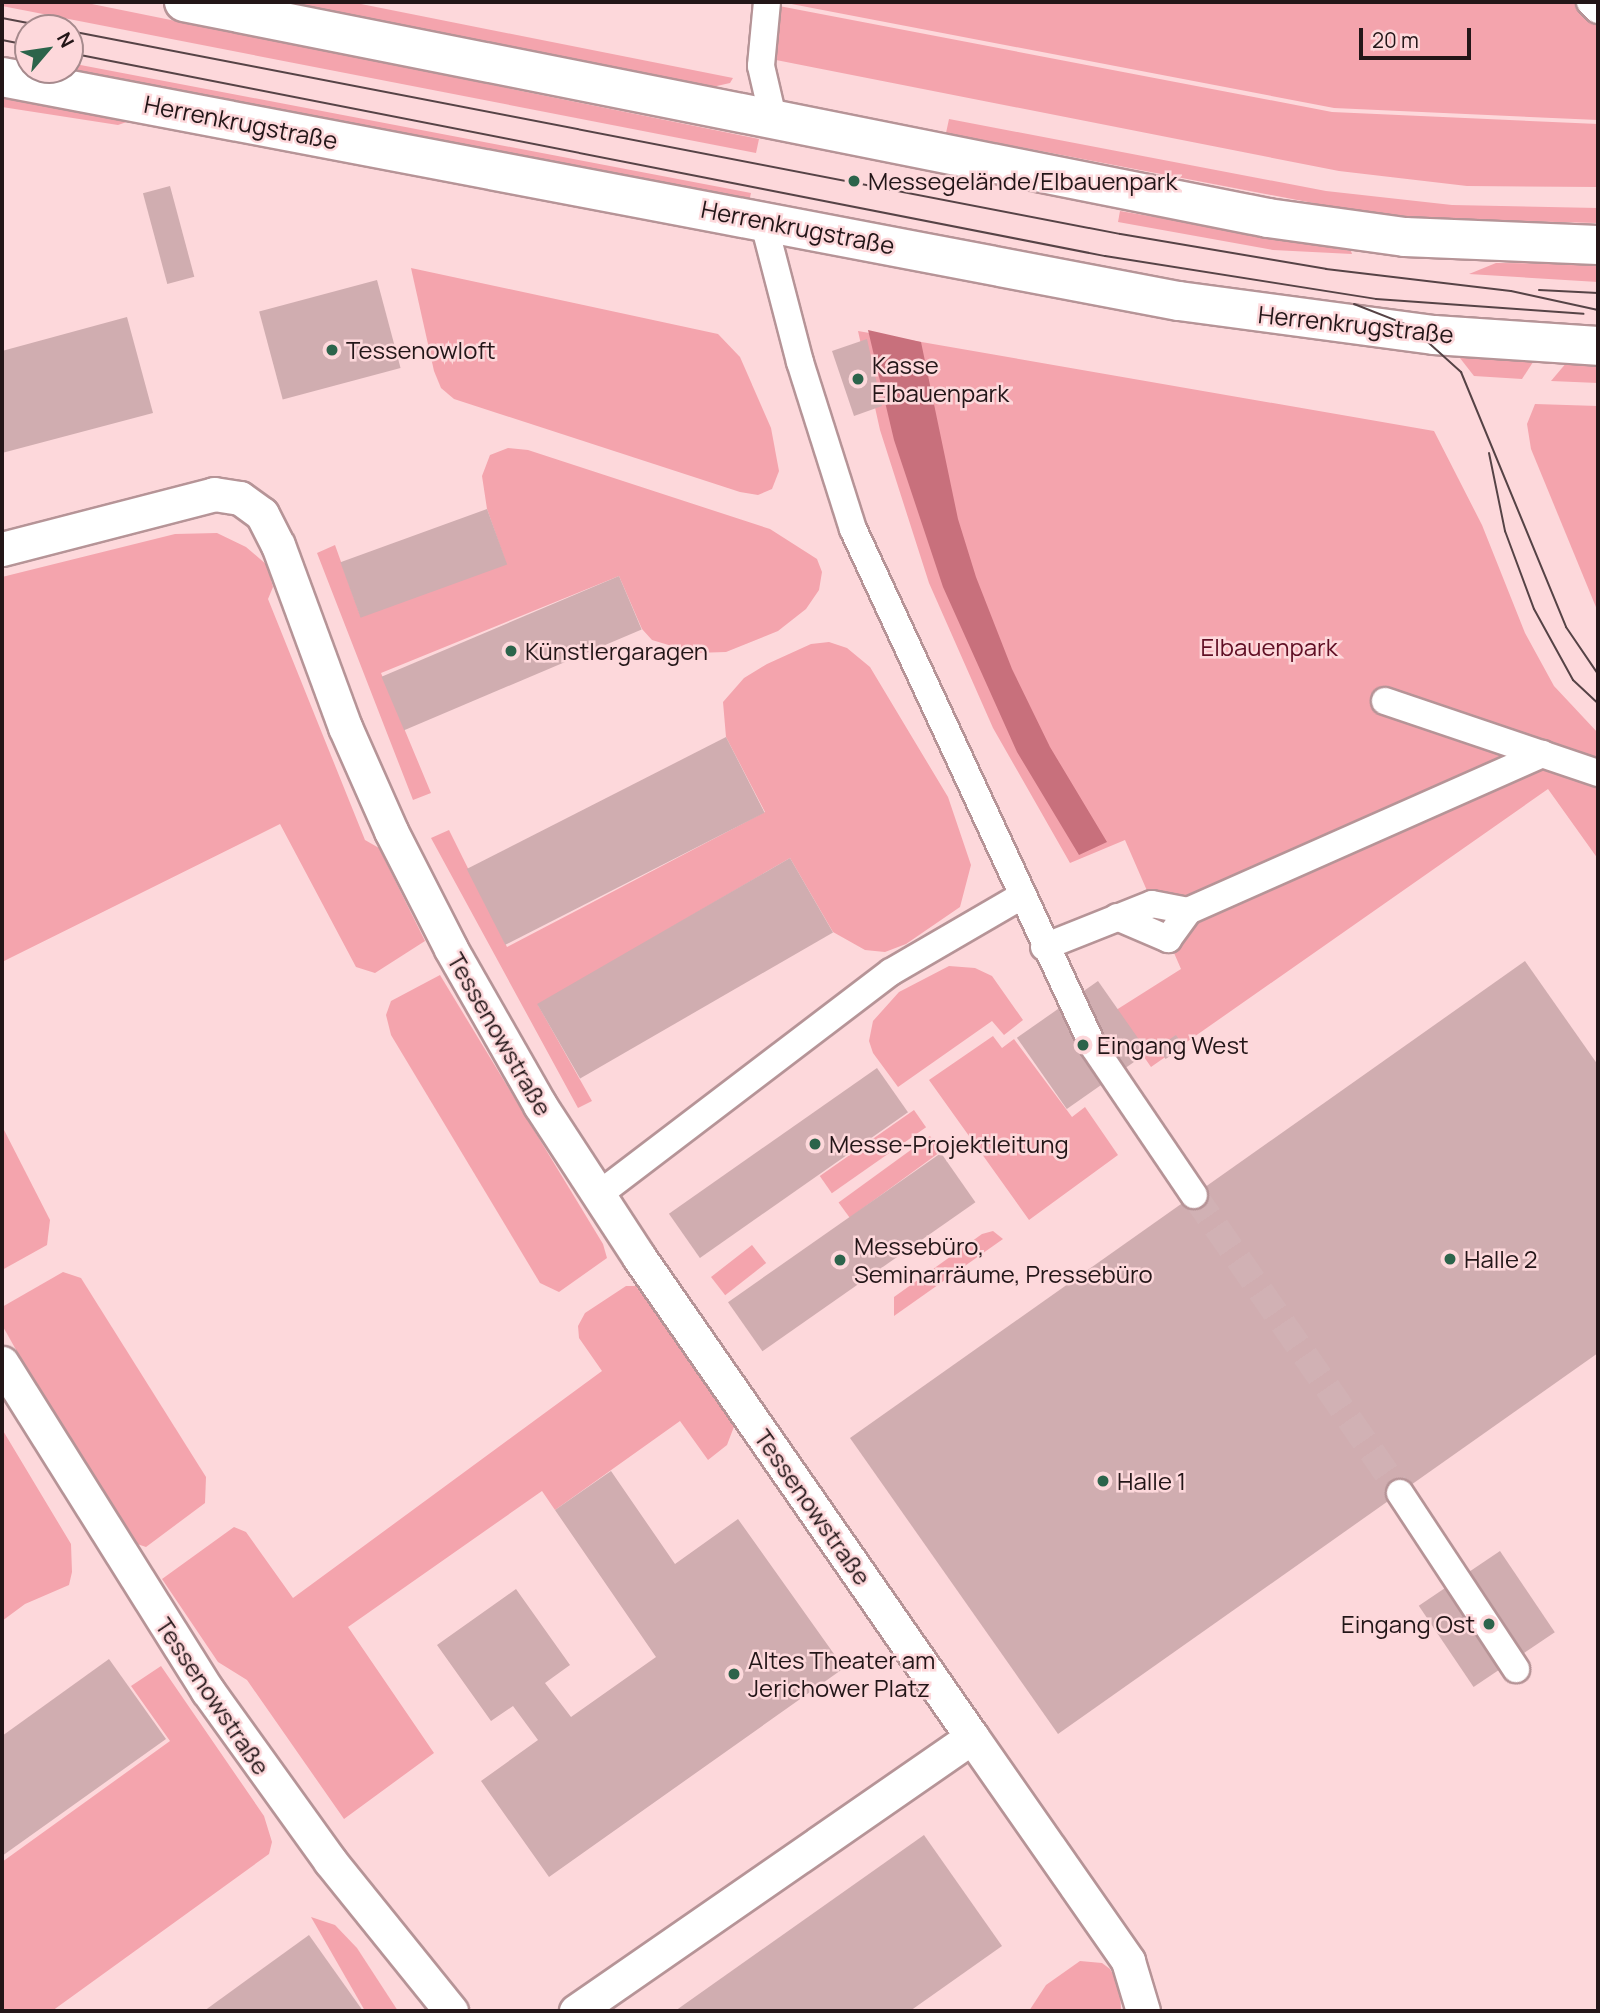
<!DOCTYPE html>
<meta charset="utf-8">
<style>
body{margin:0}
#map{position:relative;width:1600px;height:2013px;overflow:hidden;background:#fdd8db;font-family:Manrope,sans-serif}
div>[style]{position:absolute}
.green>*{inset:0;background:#f4a4ad;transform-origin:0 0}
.water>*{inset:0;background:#c8707c}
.building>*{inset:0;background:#d0adb0;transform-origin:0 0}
.pedestrian-tunnel>*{height:26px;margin-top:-13px;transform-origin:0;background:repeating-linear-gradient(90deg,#d1b1b4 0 26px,transparent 0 39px)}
.roads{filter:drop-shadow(2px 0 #b69497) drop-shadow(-2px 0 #b69497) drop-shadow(0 2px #b69497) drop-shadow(0 -2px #b69497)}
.pedestrian>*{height:26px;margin:-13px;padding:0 13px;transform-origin:13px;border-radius:13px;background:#fff}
.minor>*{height:33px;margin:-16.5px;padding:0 16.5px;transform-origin:16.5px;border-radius:16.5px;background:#fff}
.tertiary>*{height:38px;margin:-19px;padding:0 19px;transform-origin:19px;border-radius:19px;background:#fff}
.tram>*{height:2px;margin:-1px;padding:0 1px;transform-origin:1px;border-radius:1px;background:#564346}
.dots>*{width:19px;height:19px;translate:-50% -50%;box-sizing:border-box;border:4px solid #fdd8db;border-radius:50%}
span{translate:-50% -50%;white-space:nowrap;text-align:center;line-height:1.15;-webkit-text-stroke:5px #fdd8db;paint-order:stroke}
.street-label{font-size:24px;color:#231618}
.poi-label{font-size:24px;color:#231618}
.left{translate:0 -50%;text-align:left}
.right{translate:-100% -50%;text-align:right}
.park-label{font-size:24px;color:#5f0e23}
.frame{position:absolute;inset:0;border:4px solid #231618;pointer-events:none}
.north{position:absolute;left:14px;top:14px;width:70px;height:70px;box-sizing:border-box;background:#fdd8db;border:2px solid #a68a8d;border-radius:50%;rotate:61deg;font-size:19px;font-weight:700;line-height:28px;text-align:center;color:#231618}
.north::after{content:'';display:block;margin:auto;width:24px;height:32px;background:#2c644b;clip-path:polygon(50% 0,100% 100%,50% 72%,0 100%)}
.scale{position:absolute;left:1359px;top:28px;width:112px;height:32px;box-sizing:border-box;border:4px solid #231618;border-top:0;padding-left:9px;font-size:21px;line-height:24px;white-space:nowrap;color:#231618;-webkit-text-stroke:5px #fdd8db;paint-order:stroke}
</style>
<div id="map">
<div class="green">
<div style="clip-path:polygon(2px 2px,82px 2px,759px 139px,756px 153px,2px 6px)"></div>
<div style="clip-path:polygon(287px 2px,351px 2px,733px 78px,730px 83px,708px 88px)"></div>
<div style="clip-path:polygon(781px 2px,1598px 2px,1598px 120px,1334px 108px)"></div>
<div style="clip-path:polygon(779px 6px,1332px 112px,1598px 124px,1598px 187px,1467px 186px,1339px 171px,776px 60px)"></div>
<div style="clip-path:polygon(70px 63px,751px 193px,749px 202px,64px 70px,70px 70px)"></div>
<div style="clip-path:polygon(2px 93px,144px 116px,118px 125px,2px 107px)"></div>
<div style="clip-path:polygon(949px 119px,1326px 191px,1452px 205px,1598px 208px,1598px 223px,1432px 219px,1344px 209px,946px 133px)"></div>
<div style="clip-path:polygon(1120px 211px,1351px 251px,1352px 254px,1273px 250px,1118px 222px)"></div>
<div style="clip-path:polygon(1496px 263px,1598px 264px,1598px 282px,1469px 274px)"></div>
<div style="clip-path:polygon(411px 268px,718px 334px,740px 357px,771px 428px,779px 471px,772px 489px,758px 495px,740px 492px,454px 399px,441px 388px,434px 371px)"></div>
<div style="clip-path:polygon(858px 331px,1434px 431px,1482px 525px,1525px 633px,1554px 686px,1598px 733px,1598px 859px,1548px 789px,1151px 1067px,1113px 1012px,1181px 969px,1125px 840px,1070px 863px,993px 728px,929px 583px,880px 430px)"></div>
<div style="clip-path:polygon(1456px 353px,1535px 359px,1522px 379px,1474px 376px)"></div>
<div style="clip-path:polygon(1598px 360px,1598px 383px,1551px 381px,1567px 362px)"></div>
<div style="clip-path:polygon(1535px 404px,1598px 406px,1598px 612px,1531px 449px,1527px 424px)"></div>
<div style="clip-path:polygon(508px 448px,528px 450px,770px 529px,817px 559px,822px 572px,819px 590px,806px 609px,778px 631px,726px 652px,695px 653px,652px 640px,642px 629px,619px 576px,381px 673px,431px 793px,413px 800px,317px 553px,335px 545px,360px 615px,506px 563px,487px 509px,482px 476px,490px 455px)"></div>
<div style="clip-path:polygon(217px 533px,246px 547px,267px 565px,273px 587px,268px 599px,365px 840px,379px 848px,425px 941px,375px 973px,356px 967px,280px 824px,2px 962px,2px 577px,175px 534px)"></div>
<div style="clip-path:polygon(829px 642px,847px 648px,870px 667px,948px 797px,971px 865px,960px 907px,906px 944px,885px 952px,865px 950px,833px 932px,790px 858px,538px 1005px,592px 1101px,578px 1108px,431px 838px,449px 830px,507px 947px,765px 812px,726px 737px,723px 702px,744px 678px,767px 664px,811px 644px)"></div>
<div style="clip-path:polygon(949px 966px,975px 968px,992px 976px,1023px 1020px,1004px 1035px,992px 1021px,898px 1087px,873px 1053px,869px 1041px,873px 1021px,899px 992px)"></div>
<div style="clip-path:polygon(440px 975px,603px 1244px,607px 1258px,559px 1292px,540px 1283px,391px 1035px,386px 1015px,391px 1001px)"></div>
<div style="clip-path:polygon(993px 1036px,1002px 1048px,1014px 1039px,1072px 1117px,1085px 1107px,1118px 1155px,1029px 1220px,929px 1080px)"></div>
<div style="left:914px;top:1110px;width:21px;height:115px;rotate:55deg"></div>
<div style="clip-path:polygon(2px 1126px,50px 1220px,47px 1245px,2px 1270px)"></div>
<div style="left:930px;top:1136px;width:19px;height:113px;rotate:54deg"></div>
<div style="clip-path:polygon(993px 1231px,1003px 1239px,894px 1316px,894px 1297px,982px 1234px)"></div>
<div style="left:752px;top:1245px;width:23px;height:52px;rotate:52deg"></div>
<div style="clip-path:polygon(63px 1272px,81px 1278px,206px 1477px,205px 1503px,146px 1547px,137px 1544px,83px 1468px,2px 1325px,2px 1307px)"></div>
<div style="clip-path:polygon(626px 1286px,636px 1286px,735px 1424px,727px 1445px,708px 1460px,680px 1421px,555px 1510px,542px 1491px,348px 1627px,434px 1753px,344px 1819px,247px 1680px,218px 1662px,162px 1579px,234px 1527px,246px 1532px,293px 1598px,602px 1371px,579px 1338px,578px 1326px,585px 1313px)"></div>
<div style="clip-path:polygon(2px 1429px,71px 1544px,72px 1572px,69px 1585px,25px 1604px,2px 1621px)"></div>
<div style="clip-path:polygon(161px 1666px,264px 1816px,272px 1842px,269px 1854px,52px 2011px,2px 2011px,2px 1862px,170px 1741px,131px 1686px)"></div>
<div style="clip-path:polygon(311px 1917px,335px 1925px,357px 1948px,398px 2011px,365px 2011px)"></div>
<div style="clip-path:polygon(1080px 1961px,1102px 1963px,1110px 1969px,1120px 1986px,1121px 2011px,1029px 2011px,1046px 1985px)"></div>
</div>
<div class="water">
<div style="clip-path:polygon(868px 330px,921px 342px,958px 519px,976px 577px,1012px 669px,1050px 747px,1107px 842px,1079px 855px,1017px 752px,943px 587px,894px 440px)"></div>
</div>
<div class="building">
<div style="left:170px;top:186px;width:94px;height:28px;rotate:75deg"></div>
<div style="left:377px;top:280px;width:91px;height:122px;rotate:75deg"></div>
<div style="clip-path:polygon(127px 317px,153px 413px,2px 453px,2px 351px)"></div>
<div style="clip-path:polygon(867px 339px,882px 406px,854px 416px,832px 351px)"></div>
<div style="left:487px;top:509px;width:59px;height:156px;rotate:70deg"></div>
<div style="left:619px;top:576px;width:58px;height:258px;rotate:67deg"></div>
<div style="left:726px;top:737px;width:85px;height:291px;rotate:63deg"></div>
<div style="left:790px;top:858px;width:86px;height:292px;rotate:60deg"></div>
<div style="clip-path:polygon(1525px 961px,1598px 1065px,1598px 1353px,1058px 1734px,850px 1438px)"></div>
<div style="left:1098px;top:981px;width:87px;height:99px;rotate:55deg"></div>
<div style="left:1176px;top:1035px;width:14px;height:22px;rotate:56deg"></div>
<div style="left:877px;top:1068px;width:54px;height:254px;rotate:55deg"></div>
<div style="left:941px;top:1153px;width:60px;height:260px;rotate:55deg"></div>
<div style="clip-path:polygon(611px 1471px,675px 1564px,738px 1519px,844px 1668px,549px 1877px,481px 1781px,538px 1740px,513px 1706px,491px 1721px,437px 1645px,516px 1589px,570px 1665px,545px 1683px,571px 1717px,656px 1657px,555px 1510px)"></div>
<div style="left:1500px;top:1551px;width:98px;height:98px;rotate:56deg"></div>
<div style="clip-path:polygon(109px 1659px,166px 1739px,2px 1856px,2px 1736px)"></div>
<div style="clip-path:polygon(924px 1835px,1002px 1946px,910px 2011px,675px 2011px)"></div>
<div style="clip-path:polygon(309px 1935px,363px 2011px,204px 2011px)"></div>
</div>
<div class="pedestrian-tunnel">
<div style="left:1194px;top:1195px;width:362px;rotate:55.3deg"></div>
</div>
<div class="roads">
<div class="pedestrian">
<div style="left:767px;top:2px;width:64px;rotate:95.4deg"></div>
<div style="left:761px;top:66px;width:57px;rotate:76.9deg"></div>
<div style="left:1590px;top:2px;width:11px;rotate:45deg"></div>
<div style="left:763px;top:220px;width:147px;rotate:75.4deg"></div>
<div style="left:800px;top:362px;width:175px;rotate:72.4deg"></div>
<div style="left:853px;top:529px;width:570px;rotate:65.1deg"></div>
<div style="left:1093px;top:1046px;width:180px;rotate:55.9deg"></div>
<div style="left:1385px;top:701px;width:225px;rotate:18.7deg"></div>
<div style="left:1117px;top:917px;width:56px;rotate:23.3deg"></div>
<div style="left:1168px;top:939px;width:34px;rotate:-54deg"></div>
<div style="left:1188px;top:911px;width:388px;rotate:-23.9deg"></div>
<div style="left:1044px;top:947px;width:116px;rotate:-21.7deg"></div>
<div style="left:1152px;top:904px;width:37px;rotate:11deg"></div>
<div style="left:598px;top:1195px;width:368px;rotate:-37.3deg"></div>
<div style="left:891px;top:972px;width:149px;rotate:-30.2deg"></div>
<div style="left:1400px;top:1493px;width:211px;rotate:56.6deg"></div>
</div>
<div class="minor">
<div style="left:2px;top:549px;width:219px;rotate:-14.5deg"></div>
<div style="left:214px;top:494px;width:26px;rotate:9deg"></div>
<div style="left:240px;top:498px;width:27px;rotate:36deg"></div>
<div style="left:262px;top:514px;width:35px;rotate:63deg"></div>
<div style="left:278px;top:545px;width:194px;rotate:69.8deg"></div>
<div style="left:345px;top:727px;width:114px;rotate:66.1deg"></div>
<div style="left:391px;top:831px;width:132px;rotate:63deg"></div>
<div style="left:451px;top:949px;width:180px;rotate:60.3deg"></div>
<div style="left:540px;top:1105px;width:181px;rotate:56.9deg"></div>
<div style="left:639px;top:1257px;width:584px;rotate:55.25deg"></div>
<div style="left:972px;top:1737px;width:482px;rotate:145.3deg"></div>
<div style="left:2px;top:1363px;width:387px;rotate:57.9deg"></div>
<div style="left:208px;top:1691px;width:209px;rotate:54.3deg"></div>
<div style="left:330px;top:1861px;width:193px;rotate:51.1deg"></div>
<div style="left:972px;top:1737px;width:273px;rotate:55.1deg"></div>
<div style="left:1128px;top:1961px;width:52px;rotate:73.3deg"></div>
</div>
<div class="tertiary">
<div style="left:184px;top:2px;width:1105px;rotate:11.27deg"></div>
<div style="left:1268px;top:218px;width:138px;rotate:7.9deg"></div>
<div style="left:1405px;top:237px;width:193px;rotate:2.4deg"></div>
<div style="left:2px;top:77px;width:1198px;rotate:10.78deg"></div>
<div style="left:1179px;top:301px;width:257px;rotate:7.6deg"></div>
<div style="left:1434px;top:335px;width:164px;rotate:3.8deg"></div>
</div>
</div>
<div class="tram">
<div style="left:2px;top:18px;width:53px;rotate:10.9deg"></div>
<div style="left:70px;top:31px;width:1069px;rotate:10.94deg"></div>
<div style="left:1120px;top:234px;width:209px;rotate:9.6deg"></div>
<div style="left:1326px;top:269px;width:186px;rotate:6.8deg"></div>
<div style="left:1511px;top:291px;width:89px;rotate:12.3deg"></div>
<div style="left:2px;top:40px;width:26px;rotate:11deg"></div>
<div style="left:70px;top:53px;width:1055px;rotate:11.1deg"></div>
<div style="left:1105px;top:256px;width:274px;rotate:9deg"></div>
<div style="left:1376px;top:299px;width:208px;rotate:4.1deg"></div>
<div style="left:1539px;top:290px;width:59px;rotate:2.9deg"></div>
<div style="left:1354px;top:304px;width:60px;rotate:21.4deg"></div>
<div style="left:1410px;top:326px;width:69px;rotate:42deg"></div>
<div style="left:1461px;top:372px;width:276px;rotate:67.6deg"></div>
<div style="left:1566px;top:627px;width:57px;rotate:55.8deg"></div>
<div style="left:1489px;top:453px;width:80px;rotate:78.4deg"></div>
<div style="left:1505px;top:531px;width:83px;rotate:69.6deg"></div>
<div style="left:1534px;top:609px;width:81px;rotate:61.2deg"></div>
<div style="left:1573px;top:680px;width:34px;rotate:43deg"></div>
</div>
<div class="dots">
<div style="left:854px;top:181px;background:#2c644b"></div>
<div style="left:332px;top:350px;background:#2c644b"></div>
<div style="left:858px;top:379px;background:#2c644b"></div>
<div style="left:511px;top:651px;background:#2c644b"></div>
<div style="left:1083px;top:1045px;background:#2c644b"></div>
<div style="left:815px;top:1144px;background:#2c644b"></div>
<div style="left:1450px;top:1259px;background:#2c644b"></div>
<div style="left:840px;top:1260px;background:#2c644b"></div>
<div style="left:1103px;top:1481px;background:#2c644b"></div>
<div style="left:1489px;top:1624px;background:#2c644b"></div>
<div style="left:734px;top:1674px;background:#2c644b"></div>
</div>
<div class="street-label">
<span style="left:241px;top:122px;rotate:11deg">Herrenkrugstraße</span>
<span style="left:798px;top:227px;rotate:11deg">Herrenkrugstraße</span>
<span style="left:1356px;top:324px;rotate:6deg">Herrenkrugstraße</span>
<span style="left:500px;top:1034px;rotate:60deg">Tessenowstraße</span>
<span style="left:813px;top:1507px;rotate:55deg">Tessenowstraße</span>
<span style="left:213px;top:1696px;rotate:56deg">Tessenowstraße</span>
</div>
<div class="poi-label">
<span class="left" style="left:868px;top:181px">Messegelände/Elbauenpark</span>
<span class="left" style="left:346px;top:350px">Tessenowloft</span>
<span class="left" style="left:872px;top:379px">Kasse<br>Elbauenpark</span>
<span class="left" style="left:525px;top:651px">Künstlergaragen</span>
<span class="left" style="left:1097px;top:1045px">Eingang West</span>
<span class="left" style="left:829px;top:1144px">Messe-Projektleitung</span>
<span class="left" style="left:854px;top:1260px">Messebüro,<br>Seminarräume, Pressebüro</span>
<span class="left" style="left:1464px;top:1259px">Halle 2</span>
<span class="left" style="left:1117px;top:1481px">Halle 1</span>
<span class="right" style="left:1475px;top:1624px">Eingang Ost</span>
<span class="left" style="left:748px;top:1674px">Altes Theater am<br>Jerichower Platz</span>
</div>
<div class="park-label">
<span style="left:1269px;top:647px">Elbauenpark</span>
</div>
<div class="frame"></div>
<div class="north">N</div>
<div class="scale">20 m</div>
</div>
